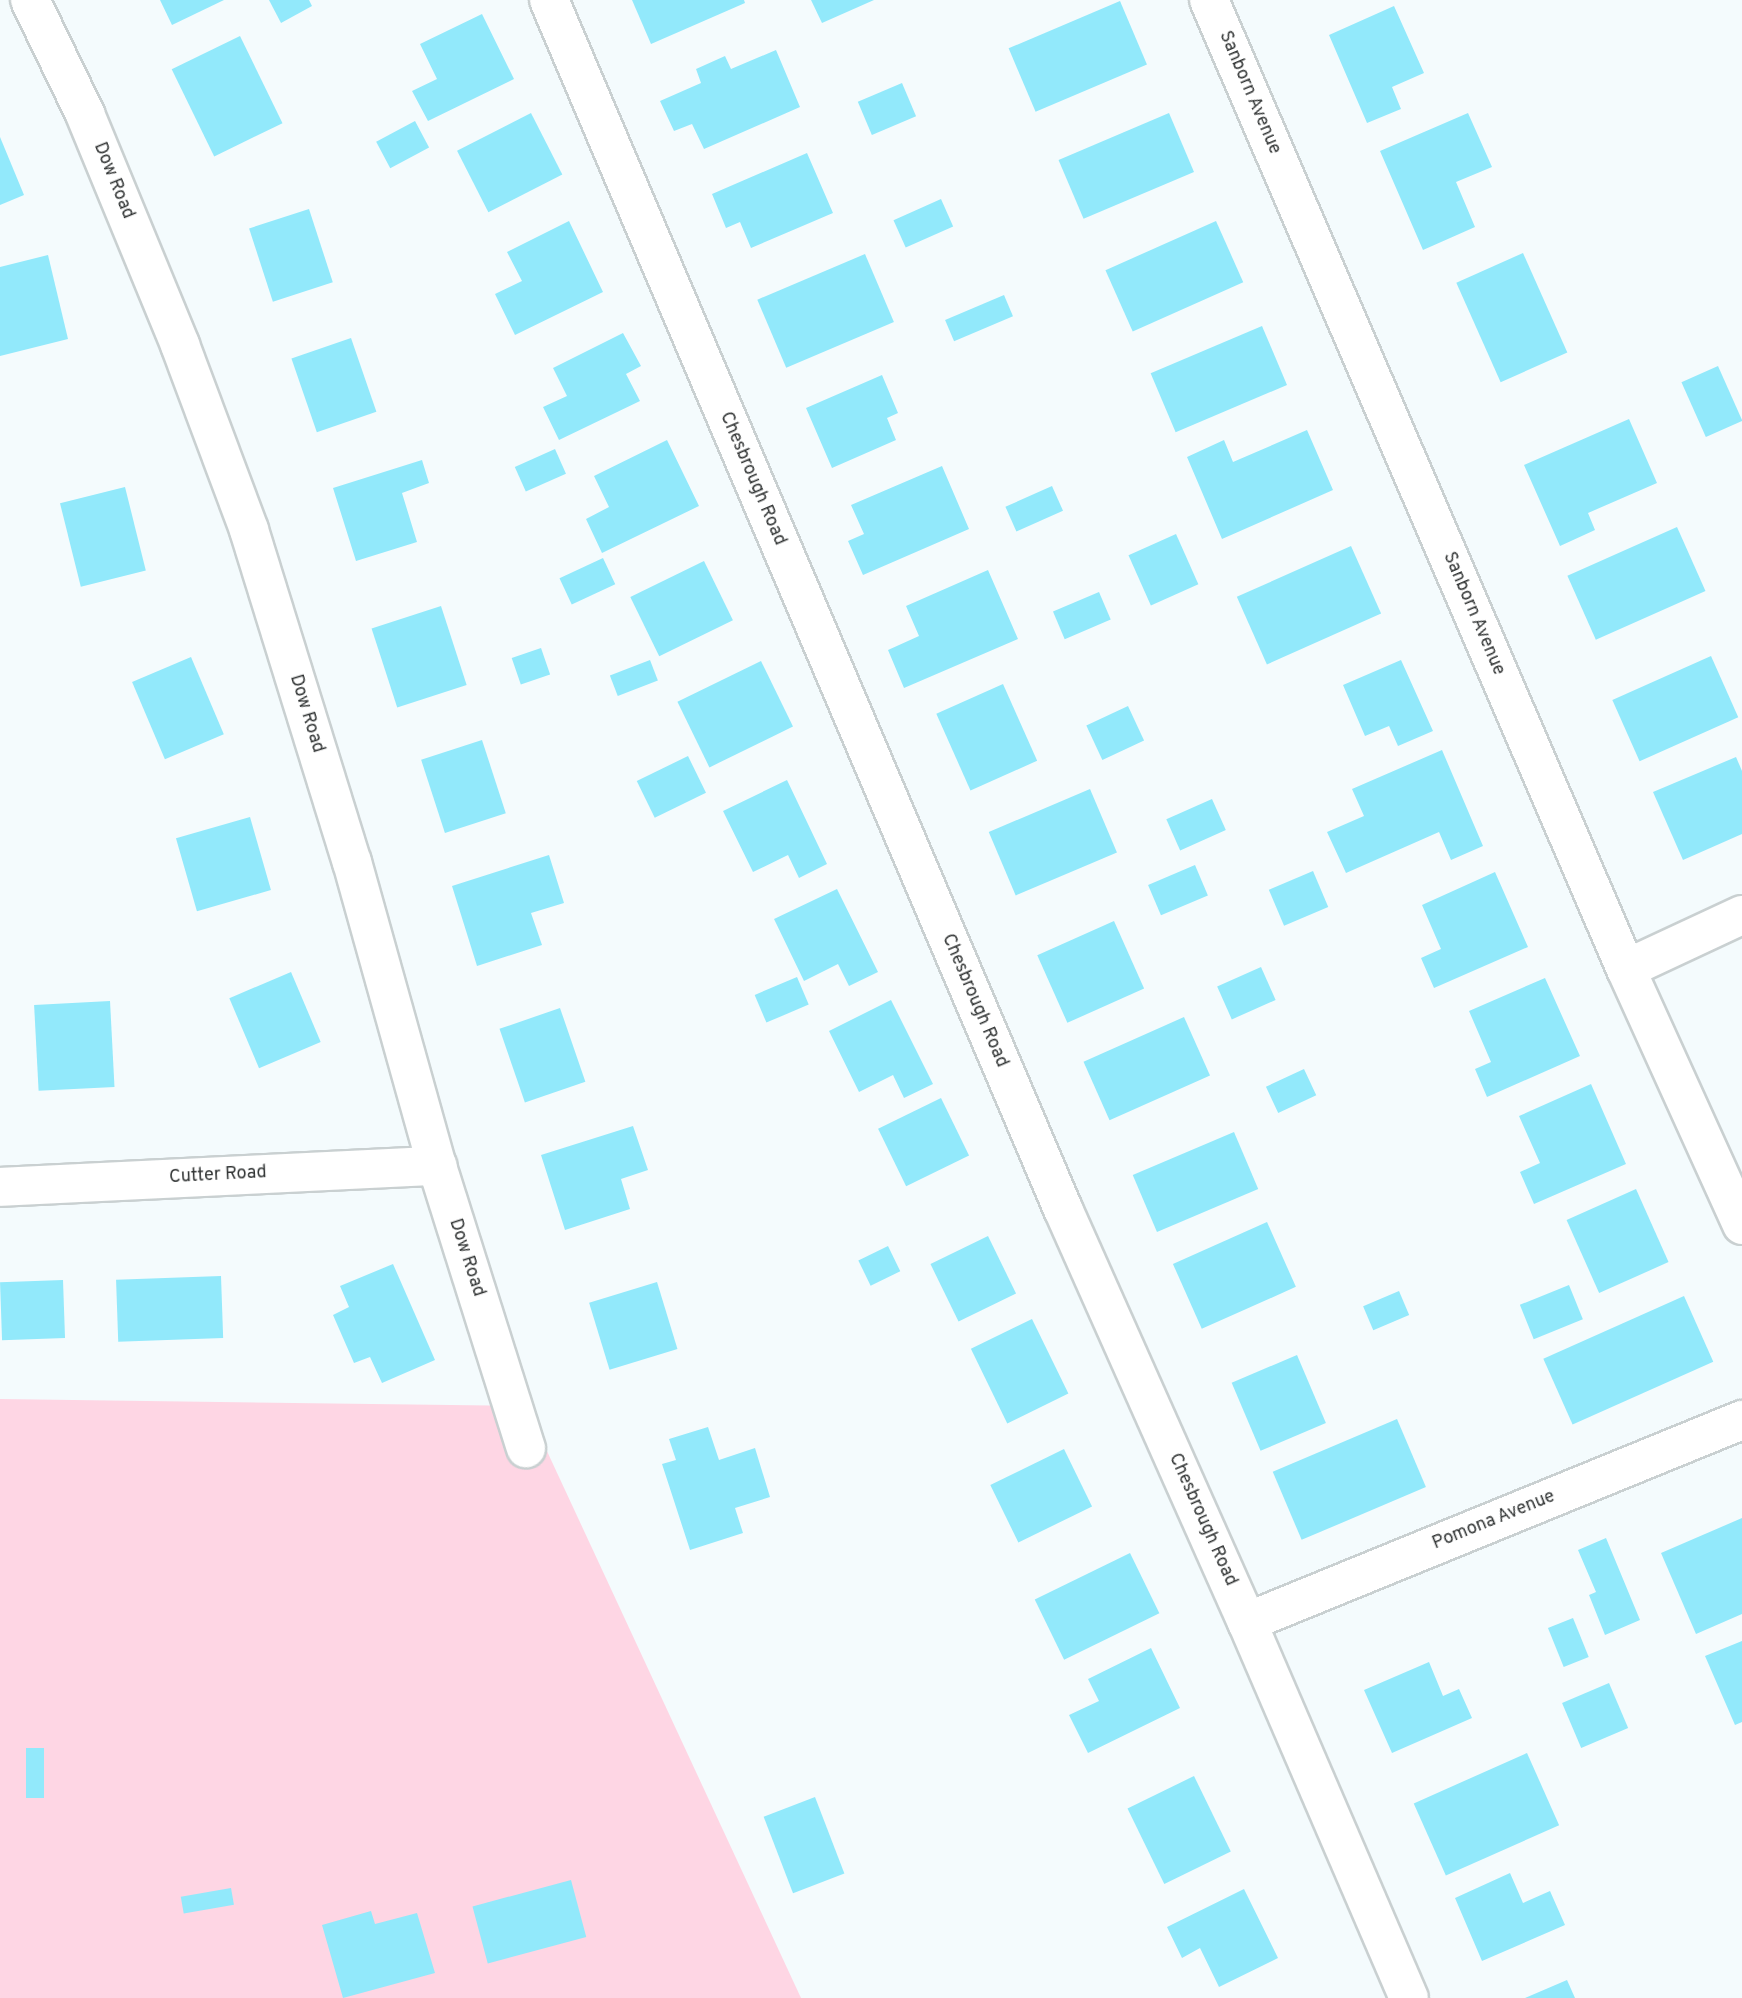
<!DOCTYPE html>
<style>
body{margin:0}
#map{position:relative;width:1742px;height:1998px;overflow:hidden;background:#f4fbfd;font-family:Overpass,sans-serif}
div>[style]{position:absolute}
.green>*{inset:0;background:#fed6e4}
.building>*{inset:0;background:#92e9fb;transform-origin:0 0}
.roads{filter:drop-shadow(2px 0 #c9d0d1) drop-shadow(-2px 0 #c9d0d1) drop-shadow(0 2px #c9d0d1) drop-shadow(0 -2px #c9d0d1)}
.street>*{height:38px;margin:-19px;padding:0 19px;transform-origin:19px;border-radius:19px;background:#fff}
span{translate:-50% -50%;white-space:nowrap;text-align:center;line-height:1.15;-webkit-text-stroke:7px #fff;paint-order:stroke}
.street-label{font-size:18px;color:#303333}
</style>
<div id="map">
<div class="green">
<div style="clip-path:polygon(0 1399px,526px 1406px,801px 1998px,0 1998px)"></div>
</div>
<div class="building">
<div style="clip-path:polygon(160px 0,224px 0,172px 25px)"></div>
<div style="clip-path:polygon(269px 0,309px 0,312px 6px,281px 23px)"></div>
<div style="clip-path:polygon(632px 0,744px 0,745px 3px,651px 44px)"></div>
<div style="clip-path:polygon(811px 0,874px 0,822px 23px)"></div>
<div style="left:1120px;top:1px;width:69px;height:121px;rotate:67deg"></div>
<div style="clip-path:polygon(1394px 6px,1424px 73px,1392px 87px,1401px 109px,1367px 123px,1329px 35px)"></div>
<div style="clip-path:polygon(482px 14px,514px 79px,428px 121px,412px 91px,437px 79px,420px 44px)"></div>
<div style="left:240px;top:36px;width:97px;height:76px;rotate:64deg"></div>
<div style="clip-path:polygon(776px 50px,800px 107px,704px 149px,692px 124px,674px 131px,660px 101px,701px 83px,696px 69px,725px 56px,731px 69px)"></div>
<div style="left:902px;top:83px;width:36px;height:48px;rotate:67deg"></div>
<div style="left:531px;top:113px;width:69px;height:83px;rotate:63deg"></div>
<div style="left:1169px;top:113px;width:64px;height:120px;rotate:67deg"></div>
<div style="clip-path:polygon(1468px 113px,1492px 167px,1456px 182px,1475px 227px,1423px 250px,1380px 151px)"></div>
<div style="left:415px;top:121px;width:30px;height:44px;rotate:62deg"></div>
<div style="clip-path:polygon(0 137px,24px 195px,0 205px)"></div>
<div style="clip-path:polygon(807px 153px,833px 213px,751px 248px,740px 222px,726px 228px,712px 194px)"></div>
<div style="left:941px;top:199px;width:30px;height:52px;rotate:66deg"></div>
<div style="left:309px;top:209px;width:77px;height:63px;rotate:72deg"></div>
<div style="clip-path:polygon(569px 221px,603px 292px,515px 335px,495px 294px,522px 281px,507px 252px)"></div>
<div style="left:1216px;top:221px;width:67px;height:121px;rotate:66deg"></div>
<div style="left:1523px;top:253px;width:109px;height:73px;rotate:66deg"></div>
<div style="left:865px;top:254px;width:74px;height:117px;rotate:67deg"></div>
<div style="clip-path:polygon(48px 255px,68px 339px,0 356px,0 267px)"></div>
<div style="left:1004px;top:295px;width:23px;height:64px;rotate:67deg"></div>
<div style="left:1262px;top:326px;width:64px;height:121px;rotate:67deg"></div>
<div style="clip-path:polygon(623px 333px,641px 366px,626px 374px,640px 401px,559px 440px,543px 407px,567px 396px,553px 368px)"></div>
<div style="left:351px;top:338px;width:78px;height:63px;rotate:71deg"></div>
<div style="left:1718px;top:366px;width:60px;height:40px;rotate:66deg"></div>
<div style="clip-path:polygon(882px 375px,898px 413px,887px 418px,896px 440px,832px 468px,806px 408px)"></div>
<div style="clip-path:polygon(1629px 419px,1657px 483px,1588px 513px,1595px 530px,1560px 546px,1524px 465px)"></div>
<div style="clip-path:polygon(1307px 430px,1333px 490px,1222px 539px,1187px 457px,1224px 440px,1233px 462px)"></div>
<div style="clip-path:polygon(667px 440px,699px 506px,602px 553px,586px 519px,609px 507px,594px 476px)"></div>
<div style="left:555px;top:449px;width:27px;height:44px;rotate:66deg"></div>
<div style="clip-path:polygon(422px 460px,429px 483px,402px 493px,417px 542px,356px 561px,333px 488px)"></div>
<div style="clip-path:polygon(942px 466px,969px 529px,863px 575px,848px 541px,864px 534px,851px 505px)"></div>
<div style="left:1052px;top:486px;width:27px;height:51px;rotate:66deg"></div>
<div style="left:125px;top:487px;width:86px;height:67px;rotate:76deg"></div>
<div style="left:1677px;top:527px;width:70px;height:120px;rotate:66deg"></div>
<div style="left:1176px;top:534px;width:55px;height:52px;rotate:66deg"></div>
<div style="left:1351px;top:546px;width:74px;height:125px;rotate:66deg"></div>
<div style="left:603px;top:558px;width:29px;height:48px;rotate:65deg"></div>
<div style="left:704px;top:561px;width:66px;height:82px;rotate:64deg"></div>
<div style="clip-path:polygon(988px 570px,1018px 639px,904px 688px,888px 650px,919px 636px,906px 606px)"></div>
<div style="left:1099px;top:592px;width:30px;height:50px;rotate:67deg"></div>
<div style="left:441px;top:606px;width:83px;height:73px;rotate:72deg"></div>
<div style="left:541px;top:648px;width:28px;height:31px;rotate:71deg"></div>
<div style="left:1711px;top:656px;width:67px;height:108px;rotate:66deg"></div>
<div style="left:191px;top:657px;width:84px;height:64px;rotate:67deg"></div>
<div style="left:650px;top:660px;width:22px;height:43px;rotate:69deg"></div>
<div style="clip-path:polygon(1401px 660px,1433px 731px,1398px 746px,1389px 726px,1365px 736px,1343px 685px)"></div>
<div style="left:761px;top:661px;width:73px;height:93px;rotate:64deg"></div>
<div style="left:1003px;top:684px;width:84px;height:73px;rotate:66deg"></div>
<div style="left:1128px;top:706px;width:38px;height:46px;rotate:65deg"></div>
<div style="left:482px;top:740px;width:77px;height:64px;rotate:72deg"></div>
<div style="clip-path:polygon(1442px 750px,1483px 846px,1451px 860px,1439px 832px,1346px 873px,1327px 832px,1364px 816px,1352px 789px)"></div>
<div style="left:688px;top:756px;width:41px;height:57px;rotate:64deg"></div>
<div style="clip-path:polygon(1736px 757px,1742px 771px,1742px 834px,1683px 860px,1653px 792px)"></div>
<div style="clip-path:polygon(787px 780px,827px 864px,799px 878px,788px 855px,753px 872px,723px 811px)"></div>
<div style="left:1090px;top:789px;width:69px;height:110px;rotate:67deg"></div>
<div style="left:1212px;top:799px;width:34px;height:50px;rotate:66deg"></div>
<div style="left:250px;top:817px;width:76px;height:77px;rotate:74deg"></div>
<div style="clip-path:polygon(549px 855px,564px 903px,531px 913px,542px 945px,477px 966px,452px 886px)"></div>
<div style="left:1195px;top:865px;width:33px;height:51px;rotate:67deg"></div>
<div style="left:1313px;top:871px;width:39px;height:48px;rotate:67deg"></div>
<div style="clip-path:polygon(1495px 872px,1528px 947px,1434px 988px,1421px 958px,1441px 949px,1422px 905px)"></div>
<div style="clip-path:polygon(837px 889px,878px 972px,849px 986px,838px 964px,804px 981px,774px 919px)"></div>
<div style="left:1114px;top:921px;width:74px;height:84px;rotate:66deg"></div>
<div style="left:1261px;top:967px;width:36px;height:48px;rotate:66deg"></div>
<div style="left:291px;top:972px;width:76px;height:67px;rotate:67deg"></div>
<div style="left:797px;top:977px;width:30px;height:46px;rotate:67deg"></div>
<div style="clip-path:polygon(1545px 978px,1580px 1056px,1487px 1097px,1475px 1069px,1491px 1062px,1469px 1011px)"></div>
<div style="clip-path:polygon(891px 1000px,933px 1084px,904px 1098px,893px 1075px,859px 1092px,829px 1031px)"></div>
<div style="left:110px;top:1001px;width:86px;height:76px;rotate:87deg"></div>
<div style="left:560px;top:1008px;width:78px;height:64px;rotate:71deg"></div>
<div style="left:1184px;top:1017px;width:64px;height:110px;rotate:66deg"></div>
<div style="left:1304px;top:1069px;width:29px;height:42px;rotate:65deg"></div>
<div style="clip-path:polygon(1591px 1084px,1626px 1164px,1534px 1204px,1520px 1172px,1540px 1163px,1519px 1116px)"></div>
<div style="left:941px;top:1098px;width:64px;height:70px;rotate:64deg"></div>
<div style="clip-path:polygon(633px 1126px,648px 1170px,621px 1179px,630px 1209px,565px 1230px,541px 1155px)"></div>
<div style="left:1234px;top:1132px;width:62px;height:110px;rotate:67deg"></div>
<div style="left:1636px;top:1189px;width:80px;height:76px;rotate:66deg"></div>
<div style="left:1267px;top:1222px;width:71px;height:103px;rotate:66deg"></div>
<div style="left:988px;top:1236px;width:64px;height:64px;rotate:64deg"></div>
<div style="left:888px;top:1246px;width:28px;height:33px;rotate:64deg"></div>
<div style="clip-path:polygon(393px 1264px,435px 1360px,382px 1383px,370px 1357px,354px 1363px,333px 1315px,349px 1307px,340px 1286px)"></div>
<div style="left:221px;top:1276px;width:62px;height:105px;rotate:88deg"></div>
<div style="left:63px;top:1280px;width:58px;height:63px;rotate:88deg"></div>
<div style="left:657px;top:1282px;width:70px;height:71px;rotate:73deg"></div>
<div style="left:1569px;top:1285px;width:37px;height:53px;rotate:68deg"></div>
<div style="left:1399px;top:1291px;width:26px;height:39px;rotate:67deg"></div>
<div style="left:1684px;top:1296px;width:72px;height:154px;rotate:66deg"></div>
<div style="left:1032px;top:1319px;width:83px;height:68px;rotate:64deg"></div>
<div style="left:1297px;top:1355px;width:74px;height:71px;rotate:67deg"></div>
<div style="left:1397px;top:1419px;width:74px;height:135px;rotate:67deg"></div>
<div style="clip-path:polygon(708px 1427px,719px 1460px,755px 1448px,770px 1497px,735px 1508px,743px 1533px,690px 1550px,662px 1464px,676px 1460px,669px 1439px)"></div>
<div style="left:1064px;top:1449px;width:64px;height:82px;rotate:64deg"></div>
<div style="clip-path:polygon(1742px 1518px,1742px 1614px,1696px 1634px,1661px 1553px)"></div>
<div style="clip-path:polygon(1606px 1538px,1640px 1620px,1605px 1635px,1589px 1595px,1596px 1592px,1578px 1550px)"></div>
<div style="left:1130px;top:1553px;width:67px;height:106px;rotate:64deg"></div>
<div style="left:1573px;top:1618px;width:42px;height:27px;rotate:68deg"></div>
<div style="clip-path:polygon(1742px 1641px,1742px 1722px,1735px 1725px,1705px 1656px)"></div>
<div style="clip-path:polygon(1151px 1648px,1180px 1708px,1088px 1753px,1069px 1715px,1099px 1701px,1088px 1679px)"></div>
<div style="clip-path:polygon(1429px 1662px,1443px 1696px,1459px 1689px,1472px 1718px,1392px 1753px,1364px 1690px)"></div>
<div style="left:1609px;top:1683px;width:49px;height:51px;rotate:67deg"></div>
<div style="left:26px;top:1748px;width:18px;height:50px"></div>
<div style="left:1527px;top:1753px;width:79px;height:124px;rotate:66deg"></div>
<div style="left:1194px;top:1776px;width:84px;height:74px;rotate:64deg"></div>
<div style="left:815px;top:1797px;width:82px;height:55px;rotate:69deg"></div>
<div style="clip-path:polygon(1510px 1873px,1523px 1903px,1550px 1891px,1565px 1925px,1482px 1961px,1455px 1898px)"></div>
<div style="left:571px;top:1880px;width:59px;height:102px;rotate:75deg"></div>
<div style="left:231px;top:1888px;width:17px;height:51px;rotate:80deg"></div>
<div style="clip-path:polygon(1244px 1889px,1278px 1958px,1219px 1987px,1200px 1948px,1182px 1958px,1167px 1927px)"></div>
<div style="clip-path:polygon(371px 1911px,375px 1924px,417px 1913px,435px 1973px,343px 1998px,322px 1925px)"></div>
<div style="clip-path:polygon(1567px 1980px,1575px 1998px,1525px 1998px)"></div>
</div>
<div class="roads">
<div class="street">
<div style="left:30px;top:0;width:127px;rotate:64.2deg"></div>
<div style="left:85px;top:114px;width:250px;rotate:67.6deg"></div>
<div style="left:180px;top:345px;width:197px;rotate:69.5deg"></div>
<div style="left:249px;top:530px;width:348px;rotate:72.8deg"></div>
<div style="left:352px;top:862px;width:316px;rotate:74.4deg"></div>
<div style="left:437px;top:1166px;width:296px;rotate:72.5deg"></div>
<div style="left:549px;top:0;width:1314px;rotate:66.97deg"></div>
<div style="left:1063px;top:1209px;width:452px;rotate:66deg"></div>
<div style="left:1247px;top:1622px;width:409px;rotate:66.7deg"></div>
<div style="left:1209px;top:0;width:1055px;rotate:66.72deg"></div>
<div style="left:1626px;top:969px;width:281px;rotate:65.6deg"></div>
<div style="left:1626px;top:969px;width:128px;rotate:-25deg"></div>
<div style="left:0;top:1187px;width:438px;rotate:-2.8deg"></div>
<div style="left:1247px;top:1622px;width:535px;rotate:-22.2deg"></div>
</div>
</div>
<div class="street-label">
<span style="left:1249px;top:93px;rotate:67deg">Sanborn Avenue</span>
<span style="left:113px;top:181px;rotate:68deg">Dow Road</span>
<span style="left:752px;top:479px;rotate:67deg">Chesbrough Road</span>
<span style="left:1473px;top:614px;rotate:67deg">Sanborn Avenue</span>
<span style="left:306px;top:714px;rotate:73deg">Dow Road</span>
<span style="left:974px;top:1001px;rotate:67deg">Chesbrough Road</span>
<span style="left:218px;top:1176px;rotate:-3deg">Cutter Road</span>
<span style="left:466px;top:1258px;rotate:72deg">Dow Road</span>
<span style="left:1202px;top:1520px;rotate:66deg">Chesbrough Road</span>
<span style="left:1494px;top:1521px;rotate:-22deg">Pomona Avenue</span>
</div>
</div>
